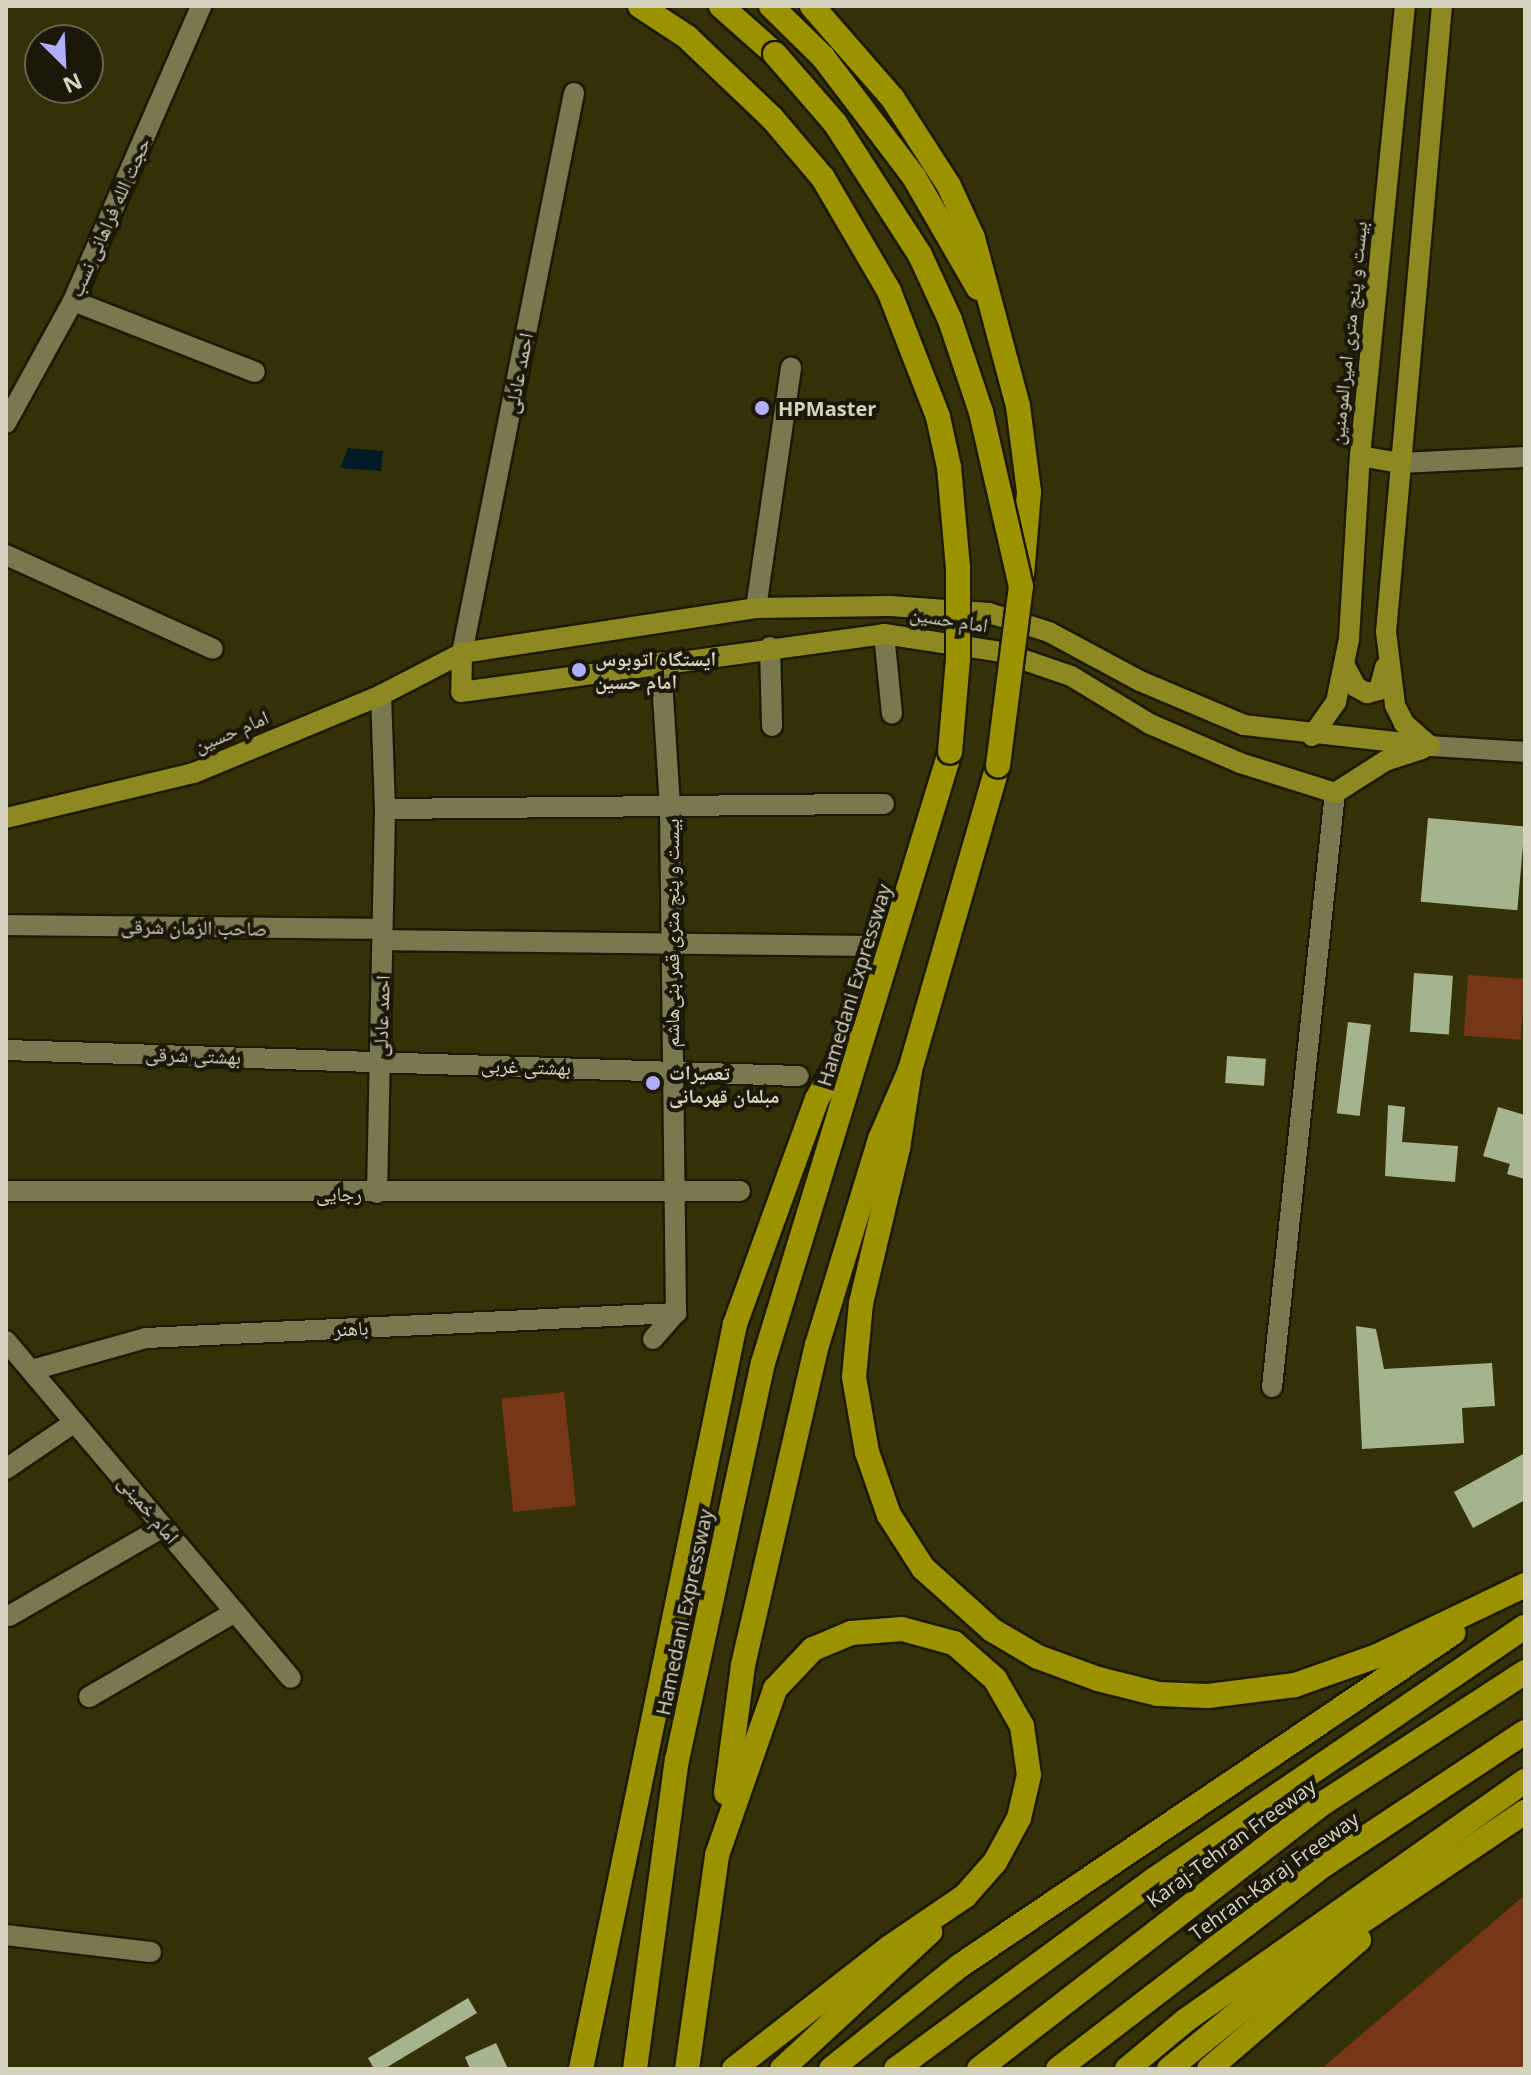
<!DOCTYPE html>
<meta charset="utf-8">
<style>
body{margin:0}
#map{position:relative;width:1531px;height:2075px;overflow:hidden;background:#343109;font-family:"Open Sans","Noto Naskh Arabic",sans-serif}
div>[style]{position:absolute}
.green>*{inset:0;background:#773615;transform-origin:0 0}
.water>*{inset:0;background:#001b26}
.building>*{inset:0;background:#a5b48d;transform-origin:0 0}
.roads{filter:drop-shadow(2px 0 #1b1900) drop-shadow(-2px 0 #1b1900) drop-shadow(0 2px #1b1900) drop-shadow(0 -2px #1b1900)}
.minor>*{height:20px;margin:-10px;padding:0 10px;transform-origin:10px;border-radius:10px;background:#7a7850}
.major>*{height:20px;margin:-10px;padding:0 10px;transform-origin:10px;border-radius:10px;background:#8e8820}
.highway>*{height:24px;margin:-12px;padding:0 12px;transform-origin:12px;border-radius:12px;background:#9c9200}
.bridges{filter:drop-shadow(2px 0 #1b1900) drop-shadow(-2px 0 #1b1900) drop-shadow(0 2px #1b1900) drop-shadow(0 -2px #1b1900)}
.highway-bridge>*{height:24px;margin:-12px;padding:0 12px;transform-origin:12px;border-radius:12px;background:#9c9200}
.dots>*{width:22px;height:22px;translate:-50% -50%;box-sizing:border-box;border:4px solid #1a1808;border-radius:50%}
span{translate:-50% -50%;white-space:nowrap;text-align:center;line-height:1.15;-webkit-text-stroke:8px #1a1808;paint-order:stroke}
.street-label{font-size:20px;color:#d4d3be}
.poi-label{font-size:20px;color:#d4d3be;font-weight:700}
.left{translate:0 -50%;text-align:left}
.frame{position:absolute;inset:0;border:8px solid #d4d3be;pointer-events:none}
.north{position:absolute;left:24px;top:24px;width:80px;height:80px;box-sizing:border-box;background:#1a1808;border:2px solid #646351;border-radius:50%;rotate:156deg;font-size:22px;font-weight:700;line-height:32px;text-align:center;color:#d4d3be}
.north::after{content:'';display:block;margin:auto;width:28px;height:36px;background:#b0aefa;clip-path:polygon(50% 0,100% 100%,50% 72%,0 100%)}
</style>
<div id="map">
<div class="green">
<div style="left:1468px;top:975px;width:57px;height:61px;rotate:4deg"></div>
<div style="left:564px;top:1392px;width:114px;height:63px;rotate:84deg"></div>
<div style="clip-path:polygon(1525px 1895px,1525px 2069px,1321px 2069px)"></div>
</div>
<div class="water">
<div style="clip-path:polygon(348px 448px,383px 451px,381px 471px,340px 468px)"></div>
</div>
<div class="building">
<div style="left:1428px;top:818px;width:97px;height:84px;rotate:5deg"></div>
<div style="left:1414px;top:973px;width:39px;height:59px;rotate:4deg"></div>
<div style="left:1348px;top:1022px;width:23px;height:92px;rotate:7deg"></div>
<div style="left:1227px;top:1056px;width:39px;height:27px;rotate:4deg"></div>
<div style="clip-path:polygon(1388px 1105px,1405px 1107px,1402px 1142px,1458px 1146px,1455px 1182px,1385px 1176px)"></div>
<div style="clip-path:polygon(1498px 1107px,1525px 1115px,1525px 1179px,1507px 1174px,1510px 1164px,1483px 1156px)"></div>
<div style="clip-path:polygon(1356px 1326px,1376px 1329px,1384px 1369px,1492px 1363px,1495px 1406px,1462px 1408px,1464px 1443px,1362px 1449px)"></div>
<div style="clip-path:polygon(1525px 1453px,1525px 1500px,1473px 1528px,1454px 1492px)"></div>
<div style="clip-path:polygon(468px 1998px,477px 2013px,384px 2069px,374px 2069px,368px 2058px)"></div>
<div style="clip-path:polygon(496px 2043px,508px 2069px,470px 2069px,465px 2057px)"></div>
</div>
<div class="roads">
<div class="minor">
<div style="left:73px;top:301px;width:195px;rotate:21.3deg"></div>
<div style="left:6px;top:423px;width:139px;rotate:-61.2deg"></div>
<div style="left:73px;top:301px;width:322px;rotate:-66.5deg"></div>
<div style="left:1400px;top:463px;width:125px;rotate:-2.7deg"></div>
<div style="left:6px;top:555px;width:227px;rotate:24.4deg"></div>
<div style="left:756px;top:608px;width:243px;rotate:-81.7deg"></div>
<div style="left:884px;top:634px;width:80px;rotate:84.3deg"></div>
<div style="left:770px;top:647px;width:79px;rotate:88.5deg"></div>
<div style="left:462px;top:653px;width:571px;rotate:-78.69deg"></div>
<div style="left:1430px;top:746px;width:95px;rotate:3.6deg"></div>
<div style="left:385px;top:809px;width:499px;rotate:-0.6deg"></div>
<div style="left:6px;top:925px;width:376px;rotate:0.6deg"></div>
<div style="left:383px;top:940px;width:479px;rotate:0.7deg"></div>
<div style="left:6px;top:1050px;width:793px;rotate:1.88deg"></div>
<div style="left:6px;top:1191px;width:734px"></div>
<div style="left:377px;top:1193px;width:384px;rotate:-88.8deg"></div>
<div style="left:385px;top:809px;width:114px;rotate:-92deg"></div>
<div style="left:653px;top:1339px;width:35px;rotate:-49deg"></div>
<div style="left:676px;top:1313px;width:506px;rotate:-90.68deg"></div>
<div style="left:670px;top:807px;width:145px;rotate:-93.6deg"></div>
<div style="left:6px;top:1341px;width:441px;rotate:49.8deg"></div>
<div style="left:32px;top:1370px;width:118px;rotate:-15.7deg"></div>
<div style="left:146px;top:1338px;width:531px;rotate:-2.7deg"></div>
<div style="left:1272px;top:1387px;width:597px;rotate:-83.95deg"></div>
<div style="left:6px;top:1469px;width:83px;rotate:-34.3deg"></div>
<div style="left:9px;top:1616px;width:178px;rotate:-30deg"></div>
<div style="left:89px;top:1697px;width:169px;rotate:-30.2deg"></div>
<div style="left:6px;top:1935px;width:146px;rotate:6.7deg"></div>
</div>
<div class="major">
<div style="left:1360px;top:456px;width:41px;rotate:9.9deg"></div>
<div style="left:462px;top:653px;width:39px;rotate:91deg"></div>
<div style="left:461px;top:692px;width:427px;rotate:-7.8deg"></div>
<div style="left:884px;top:634px;width:118px;rotate:8.7deg"></div>
<div style="left:1001px;top:652px;width:74px;rotate:18.9deg"></div>
<div style="left:1071px;top:676px;width:92px;rotate:31.3deg"></div>
<div style="left:1150px;top:724px;width:98px;rotate:23.4deg"></div>
<div style="left:1240px;top:763px;width:100px;rotate:17.5deg"></div>
<div style="left:1335px;top:793px;width:59px;rotate:-32.6deg"></div>
<div style="left:1385px;top:761px;width:39px;rotate:-18deg"></div>
<div style="left:1345px;top:666px;width:24px;rotate:62deg"></div>
<div style="left:1356px;top:687px;width:13px;rotate:29deg"></div>
<div style="left:1367px;top:693px;width:12px;rotate:-14deg"></div>
<div style="left:1379px;top:690px;width:24px;rotate:-75deg"></div>
<div style="left:1312px;top:736px;width:42px;rotate:-54.8deg"></div>
<div style="left:1336px;top:702px;width:64px;rotate:-78.3deg"></div>
<div style="left:1349px;top:639px;width:183px;rotate:-86.6deg"></div>
<div style="left:1360px;top:456px;width:452px;rotate:-84.3deg"></div>
<div style="left:1430px;top:746px;width:35px;rotate:-139deg"></div>
<div style="left:1404px;top:723px;width:20px;rotate:-117deg"></div>
<div style="left:1395px;top:705px;width:74px;rotate:-97deg"></div>
<div style="left:1386px;top:632px;width:628px;rotate:-84.89deg"></div>
<div style="left:6px;top:818px;width:193px;rotate:-13.5deg"></div>
<div style="left:194px;top:773px;width:203px;rotate:-22.6deg"></div>
<div style="left:381px;top:695px;width:91px;rotate:-27.4deg"></div>
<div style="left:462px;top:653px;width:297px;rotate:-8.7deg"></div>
<div style="left:756px;top:608px;width:134px;rotate:-0.9deg"></div>
<div style="left:890px;top:606px;width:99px;rotate:4deg"></div>
<div style="left:989px;top:613px;width:63px;rotate:17.6deg"></div>
<div style="left:1049px;top:632px;width:103px;rotate:28.3deg"></div>
<div style="left:1140px;top:681px;width:113px;rotate:22.9deg"></div>
<div style="left:1244px;top:725px;width:187px;rotate:6.4deg"></div>
</div>
<div class="highway">
<div style="left:721px;top:6px;width:72px;rotate:41.6deg"></div>
<div style="left:771px;top:6px;width:73px;rotate:44.4deg"></div>
<div style="left:823px;top:57px;width:151px;rotate:52.8deg"></div>
<div style="left:914px;top:177px;width:128px;rotate:60deg"></div>
<div style="left:812px;top:6px;width:123px;rotate:48.9deg"></div>
<div style="left:893px;top:99px;width:103px;rotate:57.2deg"></div>
<div style="left:949px;top:186px;width:57px;rotate:65.2deg"></div>
<div style="left:973px;top:238px;width:174px;rotate:75deg"></div>
<div style="left:1018px;top:406px;width:87px;rotate:82.7deg"></div>
<div style="left:1029px;top:492px;width:84px;rotate:94.8deg"></div>
<div style="left:910px;top:1070px;width:79px;rotate:98.7deg"></div>
<div style="left:898px;top:1148px;width:159px;rotate:103.4deg"></div>
<div style="left:861px;top:1303px;width:74px;rotate:95.4deg"></div>
<div style="left:854px;top:1377px;width:76px;rotate:80.2deg"></div>
<div style="left:867px;top:1452px;width:67px;rotate:70.8deg"></div>
<div style="left:889px;top:1515px;width:63px;rotate:57.3deg"></div>
<div style="left:923px;top:1568px;width:93px;rotate:41.9deg"></div>
<div style="left:992px;top:1630px;width:53px;rotate:30.4deg"></div>
<div style="left:1038px;top:1657px;width:64px;rotate:20.1deg"></div>
<div style="left:1098px;top:1679px;width:62px;rotate:14deg"></div>
<div style="left:1158px;top:1694px;width:50px;rotate:2.3deg"></div>
<div style="left:1208px;top:1696px;width:88px;rotate:-7.2deg"></div>
<div style="left:1295px;top:1685px;width:87px;rotate:-19.5deg"></div>
<div style="left:1377px;top:1656px;width:164px;rotate:-25.6deg"></div>
<div style="left:726px;top:1793px;width:129px;rotate:-82.4deg"></div>
<div style="left:743px;top:1665px;width:328px;rotate:-77deg"></div>
<div style="left:817px;top:1345px;width:215px;rotate:-73deg"></div>
<div style="left:880px;top:1139px;width:75px;rotate:-66.5deg"></div>
<div style="left:910px;top:1070px;width:316px;rotate:-73.9deg"></div>
<div style="left:581px;top:2069px;width:761px;rotate:-78.32deg"></div>
<div style="left:735px;top:1324px;width:239px;rotate:-70deg"></div>
<div style="left:817px;top:1099px;width:70px;rotate:-60.2deg"></div>
<div style="left:635px;top:2069px;width:312px;rotate:-82.3deg"></div>
<div style="left:677px;top:1760px;width:406px;rotate:-77.8deg"></div>
<div style="left:763px;top:1363px;width:639px;rotate:-72.98deg"></div>
<div style="left:687px;top:2069px;width:216px;rotate:-82deg"></div>
<div style="left:717px;top:1855px;width:176px;rotate:-70.7deg"></div>
<div style="left:775px;top:1689px;width:55px;rotate:-46.5deg"></div>
<div style="left:813px;top:1649px;width:41px;rotate:-22.8deg"></div>
<div style="left:851px;top:1633px;width:51px;rotate:-4.5deg"></div>
<div style="left:902px;top:1629px;width:54px;rotate:15.1deg"></div>
<div style="left:954px;top:1643px;width:55px;rotate:41.3deg"></div>
<div style="left:995px;top:1679px;width:54px;rotate:60.1deg"></div>
<div style="left:1022px;top:1726px;width:49px;rotate:81.9deg"></div>
<div style="left:1029px;top:1775px;width:44px;rotate:103.1deg"></div>
<div style="left:1019px;top:1818px;width:50px;rotate:118.6deg"></div>
<div style="left:995px;top:1862px;width:45px;rotate:131.4deg"></div>
<div style="left:965px;top:1896px;width:91px;rotate:145.8deg"></div>
<div style="left:890px;top:1947px;width:198px;rotate:142deg"></div>
<div style="left:782px;top:2069px;width:202px;rotate:-42.8deg"></div>
<div style="left:831px;top:2069px;width:166px;rotate:-38.7deg"></div>
<div style="left:961px;top:1965px;width:594px;rotate:-34.01deg"></div>
<div style="left:896px;top:2069px;width:321px;rotate:-36.3deg"></div>
<div style="left:1155px;top:1879px;width:448px;rotate:-34.3deg"></div>
<div style="left:979px;top:2069px;width:437px;rotate:-37.7deg"></div>
<div style="left:1325px;top:1802px;width:239px;rotate:-33deg"></div>
<div style="left:1058px;top:2069px;width:335px;rotate:-37.5deg"></div>
<div style="left:1324px;top:1865px;width:241px;rotate:-33.5deg"></div>
<div style="left:1127px;top:2069px;width:77px;rotate:-39.7deg"></div>
<div style="left:1186px;top:2020px;width:415px;rotate:-35.2deg"></div>
<div style="left:1169px;top:2069px;width:158px;rotate:-39.3deg"></div>
<div style="left:1291px;top:1969px;width:282px;rotate:-33.9deg"></div>
<div style="left:1209px;top:2069px;width:198px;rotate:-40.7deg"></div>
</div>
</div>
<div class="bridges">
<div class="highway-bridge">
<div style="left:640px;top:6px;width:56px;rotate:33.4deg"></div>
<div style="left:687px;top:37px;width:117px;rotate:43.6deg"></div>
<div style="left:772px;top:118px;width:79px;rotate:49.6deg"></div>
<div style="left:823px;top:178px;width:131px;rotate:59.7deg"></div>
<div style="left:889px;top:291px;width:135px;rotate:68.7deg"></div>
<div style="left:938px;top:417px;width:51px;rotate:77.6deg"></div>
<div style="left:949px;top:467px;width:101px;rotate:84.9deg"></div>
<div style="left:958px;top:568px;width:91px;rotate:90deg"></div>
<div style="left:958px;top:659px;width:93px;rotate:94.9deg"></div>
<div style="left:775px;top:54px;width:91px;rotate:49deg"></div>
<div style="left:835px;top:123px;width:157px;rotate:57.2deg"></div>
<div style="left:920px;top:255px;width:72px;rotate:65.2deg"></div>
<div style="left:950px;top:320px;width:97px;rotate:71.4deg"></div>
<div style="left:981px;top:412px;width:179px;rotate:77.1deg"></div>
<div style="left:1021px;top:586px;width:181px;rotate:97.3deg"></div>
</div>
</div>
<div class="dots">
<div style="left:762px;top:408px;background:#b0aefa"></div>
<div style="left:579px;top:670px;background:#b0aefa"></div>
<div style="left:653px;top:1083px;background:#b0aefa"></div>
</div>
<div class="street-label">
<span style="left:109px;top:217px;rotate:-66deg">حجت الله فراهانی نسب</span>
<span style="left:1348px;top:333px;rotate:-84deg">بیست و پنج متری امیرالمومنین</span>
<span style="left:518px;top:373px;rotate:-79deg">احمد عادلی</span>
<span style="left:949px;top:619px;rotate:9deg">امام حسین</span>
<span style="left:231px;top:731px;rotate:-23deg">امام حسین</span>
<span style="left:194px;top:927px;rotate:1deg">صاحب الزمان شرقی</span>
<span style="left:671px;top:933px;rotate:-90deg">بیست و پنج متری قمر بنی‌هاشم</span>
<span style="left:854px;top:985px;rotate:-73deg">Hamedani Expressway</span>
<span style="left:381px;top:1016px;rotate:-88deg">احمد عادلی</span>
<span style="left:193px;top:1055px;rotate:2deg">بهشتی شرقی</span>
<span style="left:526px;top:1066px;rotate:2deg">بهشتی غربی</span>
<span style="left:339px;top:1193px">رجایی</span>
<span style="left:351px;top:1328px;rotate:-3deg">باهنر</span>
<span style="left:149px;top:1509px;rotate:50deg">امام خمینی</span>
<span style="left:684px;top:1612px;rotate:-78deg">Hamedani Expressway</span>
<span style="left:1231px;top:1843px;rotate:-36deg">Karaj-Tehran Freeway</span>
<span style="left:1274px;top:1876px;rotate:-36deg">Tehran-Karaj Freeway</span>
</div>
<div class="poi-label">
<span class="left" style="left:778px;top:408px">HPMaster</span>
<span class="left" style="left:595px;top:670px">ایستگاه اتوبوس<br>امام حسین</span>
<span class="left" style="left:669px;top:1084px">تعمیرات<br>مبلمان قهرمانی</span>
</div>
<div class="frame"></div>
<div class="north">N</div>
</div>
